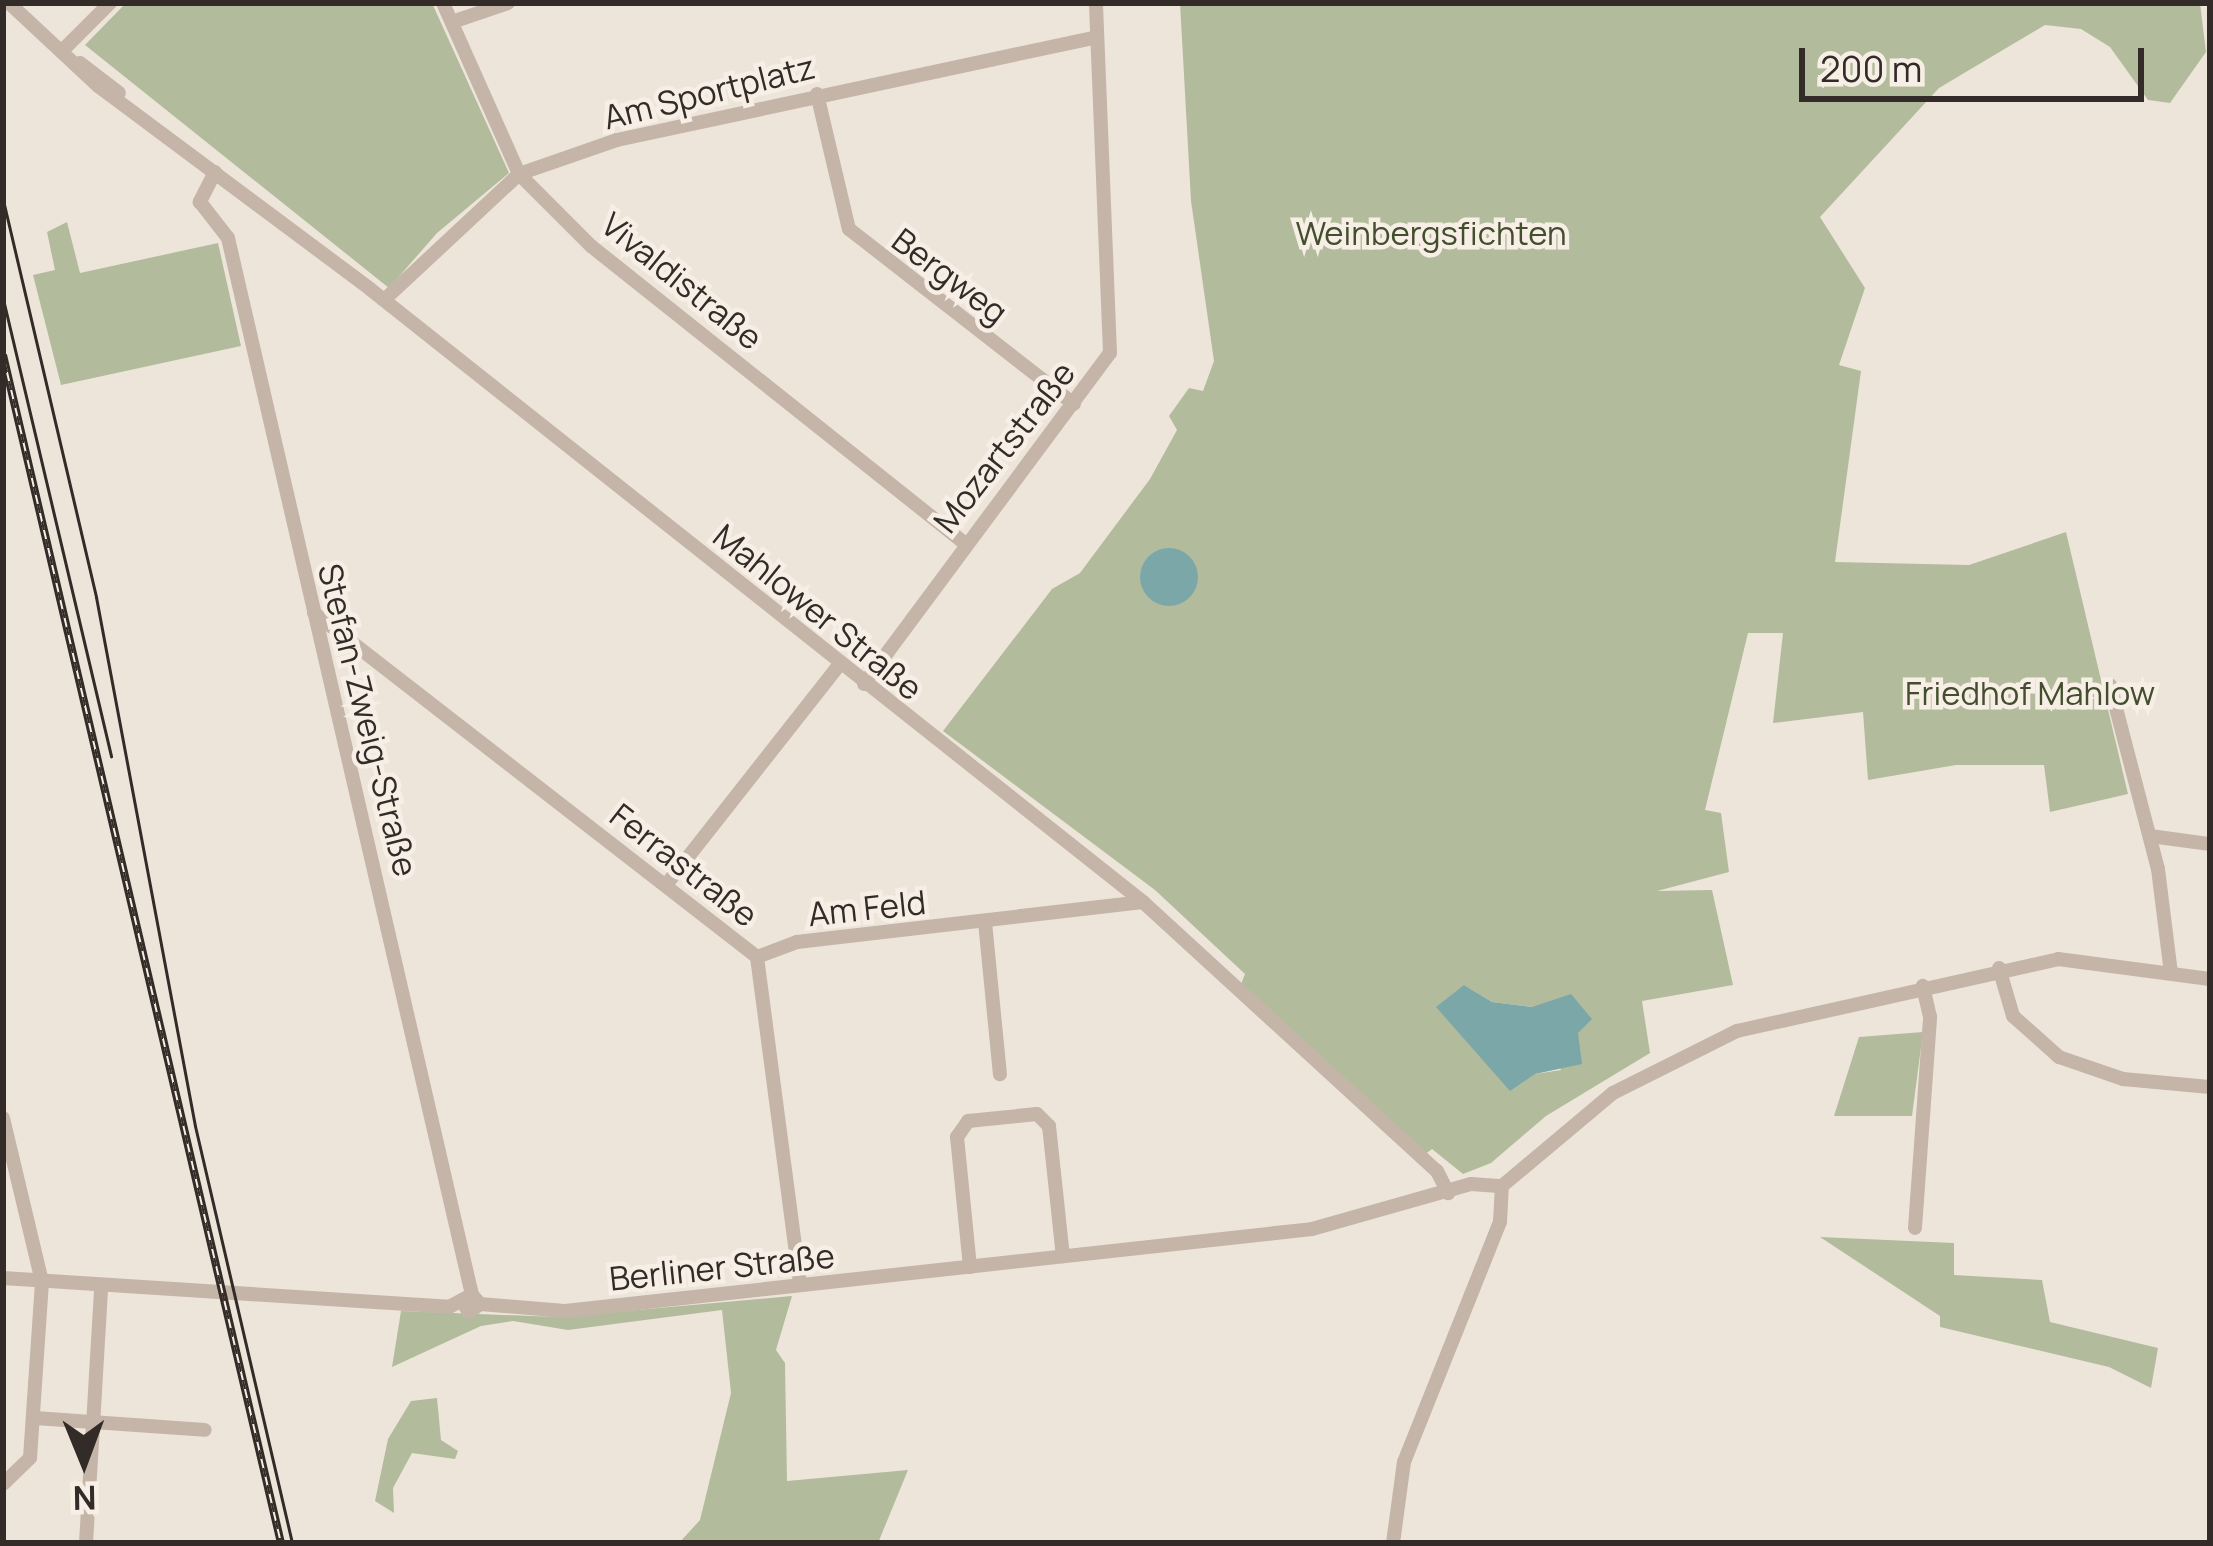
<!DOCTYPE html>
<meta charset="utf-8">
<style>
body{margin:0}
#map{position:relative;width:2213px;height:1546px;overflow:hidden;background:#eee5da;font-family:Manrope,sans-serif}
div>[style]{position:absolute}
.green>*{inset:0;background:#b2bc9c}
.water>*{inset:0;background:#7ca7a8}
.round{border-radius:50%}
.street>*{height:14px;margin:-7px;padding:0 7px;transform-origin:7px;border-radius:7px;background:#c5b5a8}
.tram>*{height:3px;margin:-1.5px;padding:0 1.5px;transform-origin:1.5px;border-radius:1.5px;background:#332b27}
.rail>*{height:8px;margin-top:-4px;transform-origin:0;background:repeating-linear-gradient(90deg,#f7efe6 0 9px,#332b27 0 18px);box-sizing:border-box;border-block:3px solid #332b27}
span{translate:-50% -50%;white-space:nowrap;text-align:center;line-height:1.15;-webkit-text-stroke:9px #f7efe6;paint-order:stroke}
.street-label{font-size:33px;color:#332b27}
.park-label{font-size:33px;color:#434e2e}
.frame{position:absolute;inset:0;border:6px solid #332b27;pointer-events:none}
.north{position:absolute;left:24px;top:1402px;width:120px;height:120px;-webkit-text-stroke:9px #f7efe6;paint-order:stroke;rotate:179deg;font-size:33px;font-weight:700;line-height:48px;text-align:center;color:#332b27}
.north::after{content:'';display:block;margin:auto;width:42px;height:54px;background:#332b27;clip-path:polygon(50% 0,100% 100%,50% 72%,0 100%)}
.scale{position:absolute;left:1799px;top:48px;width:345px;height:54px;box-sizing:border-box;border:6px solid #332b27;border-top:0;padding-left:15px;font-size:36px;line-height:42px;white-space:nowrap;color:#332b27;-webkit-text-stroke:9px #f7efe6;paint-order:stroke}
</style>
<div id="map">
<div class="green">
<div style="clip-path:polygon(126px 3px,432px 3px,509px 173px,437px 233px,389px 288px,85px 45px)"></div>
<div style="clip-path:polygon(evenodd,1180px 3px,2200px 3px,2206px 52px,2170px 103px,2148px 100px,2110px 47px,2081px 29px,2045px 25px,1939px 88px,1820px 217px,1865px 288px,1839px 365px,1861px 371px,1835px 562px,1969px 565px,2066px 532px,2128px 794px,2050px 812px,2044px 765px,1956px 765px,1868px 780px,1863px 712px,1773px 723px,1783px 633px,1748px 633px,1705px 810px,1721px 813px,1729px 872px,1657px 891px,1712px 890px,1733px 985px,1642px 1001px,1650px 1053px,1546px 1116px,1491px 1163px,1463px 1174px,1432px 1149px,1424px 1155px,1241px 984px,1245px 974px,1155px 890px,943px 731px,1052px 589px,1080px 573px,1150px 479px,1177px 430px,1169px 416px,1189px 388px,1203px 391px,1214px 361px,1191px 201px,1180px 3px,1464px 985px,1492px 1002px,1533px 1007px,1561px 1070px,1535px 1074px,1464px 985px)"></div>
<div style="clip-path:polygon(67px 222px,80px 273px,218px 243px,241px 346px,61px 385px,33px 275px,55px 270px,47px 232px)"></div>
<div style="clip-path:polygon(1923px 1032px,1912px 1116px,1834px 1116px,1859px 1037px)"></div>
<div style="clip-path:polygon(1820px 1237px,1954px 1243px,1954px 1275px,2042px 1280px,2050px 1322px,2158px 1348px,2151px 1388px,2109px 1367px,1940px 1327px,1940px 1316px)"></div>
<div style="clip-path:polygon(792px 1296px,776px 1350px,785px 1363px,787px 1481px,908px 1470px,878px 1543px,679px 1543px,700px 1520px,731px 1393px,722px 1310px,568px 1330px,513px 1321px,481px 1326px,392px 1367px,401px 1311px,559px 1317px)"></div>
<div style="clip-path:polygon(437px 1398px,441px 1440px,458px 1451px,455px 1459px,412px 1453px,393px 1488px,394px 1513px,375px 1501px,388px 1439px,411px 1401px)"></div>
</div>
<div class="water">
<div class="round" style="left:1140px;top:548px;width:58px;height:58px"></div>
<div style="clip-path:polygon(1464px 985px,1492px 1002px,1532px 1007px,1571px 994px,1592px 1019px,1578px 1033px,1582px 1064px,1535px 1074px,1510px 1091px,1436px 1007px)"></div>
</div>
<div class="street">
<div style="left:9px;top:3px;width:122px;rotate:43deg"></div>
<div style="left:98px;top:86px;width:339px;rotate:36.7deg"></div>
<div style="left:370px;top:289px;width:987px;rotate:38.41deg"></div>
<div style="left:1143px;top:902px;width:398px;rotate:42.5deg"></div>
<div style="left:1437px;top:1171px;width:25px;rotate:63deg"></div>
<div style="left:443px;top:3px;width:187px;rotate:66deg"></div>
<div style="left:519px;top:174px;width:102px;rotate:45deg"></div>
<div style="left:591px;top:246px;width:475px;rotate:38.5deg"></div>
<div style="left:452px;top:22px;width:59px;rotate:-18.7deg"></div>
<div style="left:62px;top:51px;width:68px;rotate:-45deg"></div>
<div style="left:80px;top:63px;width:49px;rotate:37.6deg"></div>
<div style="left:817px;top:94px;width:139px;rotate:76.7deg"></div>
<div style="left:849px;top:229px;width:285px;rotate:37.9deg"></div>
<div style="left:215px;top:172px;width:34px;rotate:117deg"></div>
<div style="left:200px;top:202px;width:46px;rotate:52.1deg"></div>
<div style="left:228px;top:238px;width:1085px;rotate:77deg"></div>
<div style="left:384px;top:300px;width:185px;rotate:-43deg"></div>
<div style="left:519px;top:174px;width:104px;rotate:-19.1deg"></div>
<div style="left:617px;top:140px;width:490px;rotate:-12.1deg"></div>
<div style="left:314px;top:613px;width:561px;rotate:37.83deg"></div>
<div style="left:757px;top:957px;width:331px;rotate:82.5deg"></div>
<div style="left:864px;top:684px;width:412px;rotate:-53.4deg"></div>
<div style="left:1110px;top:353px;width:350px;rotate:-92.3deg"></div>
<div style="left:2110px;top:685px;width:190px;rotate:75.4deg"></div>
<div style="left:2158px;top:869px;width:105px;rotate:82.9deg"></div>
<div style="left:2150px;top:836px;width:61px;rotate:7.6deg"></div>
<div style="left:666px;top:885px;width:281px;rotate:-51.8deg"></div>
<div style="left:985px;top:922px;width:153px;rotate:84.4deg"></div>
<div style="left:757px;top:957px;width:43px;rotate:-20.6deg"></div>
<div style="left:797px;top:942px;width:348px;rotate:-6.6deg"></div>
<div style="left:1999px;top:968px;width:50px;rotate:73.7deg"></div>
<div style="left:2013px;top:1016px;width:62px;rotate:41.7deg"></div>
<div style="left:2059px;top:1057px;width:68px;rotate:19deg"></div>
<div style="left:2123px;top:1079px;width:87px;rotate:5.3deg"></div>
<div style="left:3px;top:1118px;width:169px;rotate:76.6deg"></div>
<div style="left:42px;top:1282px;width:176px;rotate:93.9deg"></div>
<div style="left:30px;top:1458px;width:37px;rotate:136deg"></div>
<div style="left:1502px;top:1186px;width:145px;rotate:-40deg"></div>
<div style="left:1613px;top:1093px;width:139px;rotate:-26.6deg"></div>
<div style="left:1737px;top:1031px;width:329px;rotate:-12.6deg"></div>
<div style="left:2058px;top:959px;width:153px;rotate:7.5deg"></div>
<div style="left:1915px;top:1228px;width:212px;rotate:-85.9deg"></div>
<div style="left:1930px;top:1017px;width:32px;rotate:-103deg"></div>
<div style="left:970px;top:1267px;width:131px;rotate:-95.7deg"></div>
<div style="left:957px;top:1137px;width:19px;rotate:-55deg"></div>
<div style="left:968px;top:1121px;width:69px;rotate:-5.8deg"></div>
<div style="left:1037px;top:1114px;width:17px;rotate:45deg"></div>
<div style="left:1049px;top:1126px;width:131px;rotate:83.9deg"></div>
<div style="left:3px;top:1278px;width:447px;rotate:3.7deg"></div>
<div style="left:449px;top:1307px;width:26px;rotate:-28deg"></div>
<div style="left:472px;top:1295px;width:12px;rotate:48deg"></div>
<div style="left:480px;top:1304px;width:14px;rotate:144deg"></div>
<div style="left:469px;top:1312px;width:11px;rotate:-124deg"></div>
<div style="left:480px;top:1304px;width:85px;rotate:4.7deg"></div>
<div style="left:565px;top:1311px;width:751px;rotate:-6.26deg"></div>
<div style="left:1312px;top:1229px;width:165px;rotate:-15.8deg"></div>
<div style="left:1471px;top:1184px;width:31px;rotate:4deg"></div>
<div style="left:35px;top:1418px;width:170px;rotate:4deg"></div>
<div style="left:86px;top:1543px;width:256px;rotate:-86.6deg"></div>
<div style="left:1393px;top:1543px;width:82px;rotate:-82.3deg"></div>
<div style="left:1404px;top:1462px;width:258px;rotate:-68.2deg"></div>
<div style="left:1500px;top:1222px;width:36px;rotate:-87deg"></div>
</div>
<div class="tram">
<div style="left:3px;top:200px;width:408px;rotate:76.8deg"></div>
<div style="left:96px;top:597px;width:538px;rotate:79.4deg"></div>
<div style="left:195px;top:1126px;width:428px;rotate:76.9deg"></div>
<div style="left:3px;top:299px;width:470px;rotate:76.7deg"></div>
</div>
<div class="rail">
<div style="left:3px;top:355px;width:1220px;rotate:76.83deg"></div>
</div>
<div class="street-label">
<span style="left:709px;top:92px;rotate:-14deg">Am Sportplatz</span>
<span style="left:950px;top:276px;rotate:37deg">Bergweg</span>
<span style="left:682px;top:281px;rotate:39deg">Vivaldistraße</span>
<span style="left:1004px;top:447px;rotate:-52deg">Mozartstraße</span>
<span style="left:818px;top:612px;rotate:39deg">Mahlower Straße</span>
<span style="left:368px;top:720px;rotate:76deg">Stefan-Zweig-Straße</span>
<span style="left:684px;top:865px;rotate:38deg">Ferrastraße</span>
<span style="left:867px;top:908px;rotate:-6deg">Am Feld</span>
<span style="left:722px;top:1267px;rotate:-6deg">Berliner Straße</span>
</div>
<div class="park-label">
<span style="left:1431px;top:233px">Weinbergsfichten</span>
<span style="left:2030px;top:693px">Friedhof Mahlow</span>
</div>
<div class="frame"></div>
<div class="north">N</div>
<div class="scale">200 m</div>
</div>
